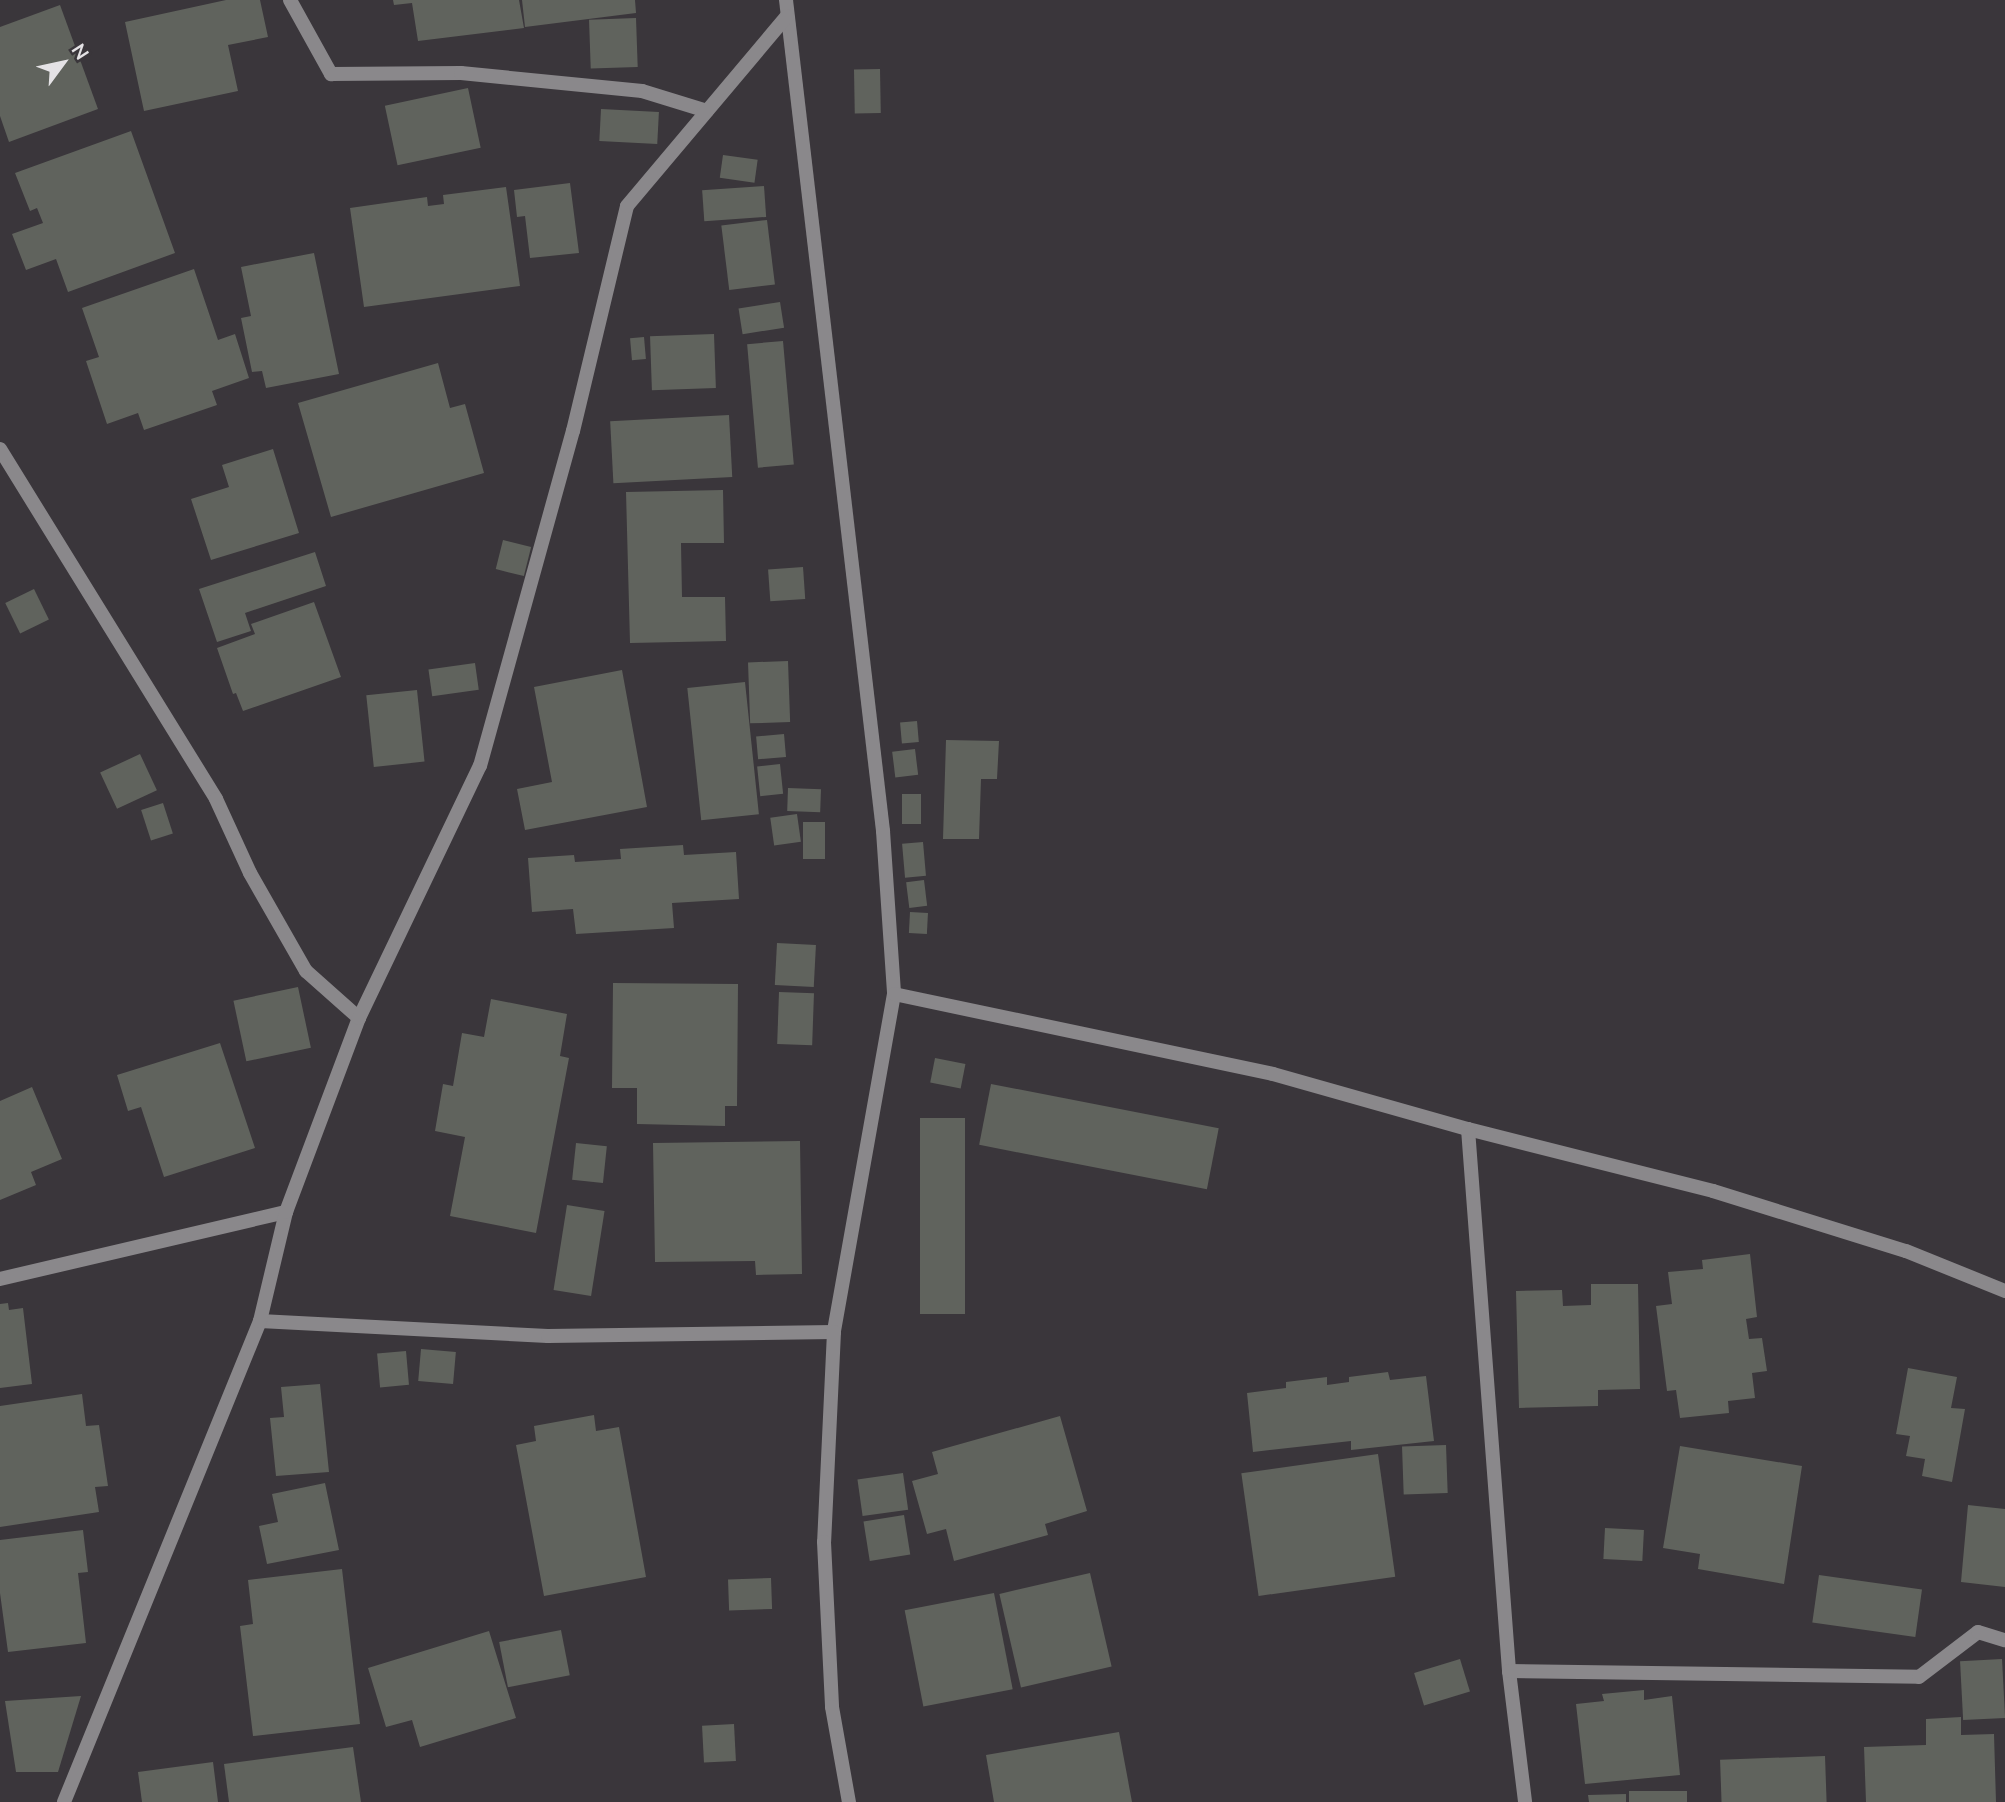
<!DOCTYPE html>
<style>
body{margin:0}
#map{position:relative;width:2005px;height:1802px;overflow:hidden;background:#3a363b;font-family:Mulish,sans-serif}
div>[style]{position:absolute}
.building>*{inset:0;background:#60635d;transform-origin:0 0}
.lane>*{height:14px;margin:-7px;padding:0 7px;transform-origin:7px;border-radius:7px;background:#8a888b}
.street>*{height:14px;margin:-7px;padding:0 7px;transform-origin:7px;border-radius:7px;background:#8a888b}
span{translate:-50% -50%;white-space:nowrap;text-align:center;line-height:1.15;-webkit-text-stroke:5px #3a363b;paint-order:stroke}
.north{position:absolute;left:28px;top:28px;width:70px;height:70px;-webkit-text-stroke:5px #3a363b;paint-order:stroke;rotate:57deg;font-size:19px;font-weight:700;line-height:28px;text-align:center;color:#e4e2e5}
.north::after{content:'';display:block;margin:auto;width:24px;height:32px;background:#e4e2e5;clip-path:polygon(50% 0,100% 100%,50% 72%,0 100%)}
</style>
<div id="map">
<div class="building">
<div style="clip-path:polygon(226px 0,260px 0,268px 37px,228px 45px,238px 91px,144px 111px,125px 22px)"></div>
<div style="clip-path:polygon(393px 0,519px 0,524px 28px,418px 41px,412px 3px,394px 5px)"></div>
<div style="clip-path:polygon(522px 0,635px 0,636px 13px,525px 27px)"></div>
<div style="clip-path:polygon(60px 5px,98px 109px,9px 142px,0 116px,0 27px)"></div>
<div style="left:636px;top:18px;width:49px;height:47px;rotate:88deg"></div>
<div style="left:880px;top:69px;width:44px;height:26px;rotate:89deg"></div>
<div style="left:468px;top:88px;width:61px;height:85px;rotate:78deg"></div>
<div style="left:601px;top:109px;width:58px;height:32px;rotate:3deg"></div>
<div style="clip-path:polygon(131px 131px,175px 253px,68px 292px,56px 259px,26px 270px,12px 234px,43px 223px,37px 208px,30px 211px,15px 173px)"></div>
<div style="left:723px;top:155px;width:35px;height:23px;rotate:8deg"></div>
<div style="clip-path:polygon(570px 183px,579px 253px,530px 258px,525px 216px,517px 217px,514px 190px)"></div>
<div style="left:764px;top:186px;width:31px;height:62px;rotate:86deg"></div>
<div style="clip-path:polygon(506px 187px,520px 286px,364px 307px,350px 208px,427px 197px,428px 206px,444px 204px,443px 195px)"></div>
<div style="left:767px;top:220px;width:65px;height:46px;rotate:83deg"></div>
<div style="clip-path:polygon(314px 253px,339px 374px,266px 388px,262px 371px,252px 372px,241px 318px,251px 316px,241px 267px)"></div>
<div style="clip-path:polygon(194px 269px,218px 340px,235px 334px,249px 378px,212px 391px,217px 405px,144px 430px,138px 413px,107px 424px,86px 361px,99px 357px,82px 308px)"></div>
<div style="left:780px;top:302px;width:26px;height:42px;rotate:81deg"></div>
<div style="left:714px;top:334px;width:54px;height:64px;rotate:88deg"></div>
<div style="left:644px;top:337px;width:22px;height:14px;rotate:85deg"></div>
<div style="left:783px;top:341px;width:124px;height:36px;rotate:85deg"></div>
<div style="clip-path:polygon(438px 363px,450px 408px,465px 404px,484px 473px,331px 517px,298px 403px)"></div>
<div style="left:729px;top:415px;width:62px;height:119px;rotate:87deg"></div>
<div style="clip-path:polygon(273px 449px,299px 533px,211px 560px,191px 499px,229px 487px,222px 465px)"></div>
<div style="clip-path:polygon(723px 490px,724px 543px,681px 543px,682px 597px,725px 597px,726px 641px,630px 643px,626px 492px)"></div>
<div style="left:503px;top:540px;width:29px;height:30px;rotate:14deg"></div>
<div style="clip-path:polygon(315px 552px,326px 586px,245px 613px,251px 631px,217px 642px,199px 589px)"></div>
<div style="left:803px;top:567px;width:32px;height:35px;rotate:86deg"></div>
<div style="left:34px;top:589px;width:34px;height:32px;rotate:64deg"></div>
<div style="clip-path:polygon(314px 602px,341px 677px,243px 711px,236px 693px,233px 694px,217px 648px,255px 634px,251px 624px)"></div>
<div style="left:788px;top:661px;width:61px;height:40px;rotate:88deg"></div>
<div style="left:475px;top:663px;width:27px;height:47px;rotate:82deg"></div>
<div style="clip-path:polygon(622px 670px,647px 807px,525px 830px,517px 789px,552px 782px,534px 687px)"></div>
<div style="left:745px;top:682px;width:133px;height:58px;rotate:84deg"></div>
<div style="left:417px;top:690px;width:72px;height:51px;rotate:84deg"></div>
<div style="left:917px;top:721px;width:21px;height:17px;rotate:85deg"></div>
<div style="left:784px;top:734px;width:23px;height:28px;rotate:85deg"></div>
<div style="clip-path:polygon(946px 740px,999px 741px,997px 779px,981px 779px,979px 839px,943px 839px)"></div>
<div style="left:915px;top:749px;width:26px;height:23px;rotate:83deg"></div>
<div style="left:140px;top:754px;width:40px;height:44px;rotate:65deg"></div>
<div style="left:780px;top:764px;width:30px;height:23px;rotate:84deg"></div>
<div style="left:788px;top:788px;width:33px;height:23px;rotate:2deg"></div>
<div style="left:902px;top:794px;width:19px;height:30px"></div>
<div style="left:163px;top:803px;width:32px;height:23px;rotate:72deg"></div>
<div style="left:797px;top:814px;width:28px;height:27px;rotate:82deg"></div>
<div style="left:803px;top:822px;width:22px;height:37px"></div>
<div style="left:923px;top:842px;width:34px;height:21px;rotate:85deg"></div>
<div style="clip-path:polygon(683px 845px,684px 855px,736px 852px,739px 899px,672px 903px,674px 928px,576px 934px,573px 909px,532px 912px,528px 858px,574px 855px,575px 862px,621px 859px,620px 849px)"></div>
<div style="left:924px;top:880px;width:26px;height:18px;rotate:83deg"></div>
<div style="left:910px;top:912px;width:18px;height:21px;rotate:3deg"></div>
<div style="left:777px;top:943px;width:39px;height:42px;rotate:3deg"></div>
<div style="clip-path:polygon(613px 983px,738px 984px,737px 1106px,725px 1106px,725px 1126px,637px 1124px,637px 1088px,612px 1088px)"></div>
<div style="left:298px;top:987px;width:62px;height:66px;rotate:78deg"></div>
<div style="left:779px;top:992px;width:35px;height:52px;rotate:2deg"></div>
<div style="clip-path:polygon(491px 999px,567px 1014px,560px 1056px,569px 1058px,536px 1233px,450px 1216px,465px 1137px,435px 1131px,443px 1084px,453px 1086px,462px 1033px,484px 1037px)"></div>
<div style="clip-path:polygon(220px 1043px,255px 1148px,164px 1177px,141px 1107px,128px 1111px,117px 1075px)"></div>
<div style="left:935px;top:1058px;width:31px;height:25px;rotate:11deg"></div>
<div style="left:991px;top:1084px;width:232px;height:62px;rotate:11deg"></div>
<div style="clip-path:polygon(32px 1087px,62px 1159px,31px 1172px,36px 1185px,0 1200px,0 1101px)"></div>
<div style="left:920px;top:1118px;width:45px;height:196px"></div>
<div style="clip-path:polygon(800px 1141px,802px 1274px,756px 1275px,755px 1261px,655px 1262px,653px 1143px)"></div>
<div style="left:576px;top:1143px;width:31px;height:37px;rotate:6deg"></div>
<div style="left:567px;top:1205px;width:38px;height:86px;rotate:9deg"></div>
<div style="clip-path:polygon(1750px 1254px,1757px 1317px,1746px 1319px,1749px 1339px,1762px 1338px,1767px 1371px,1752px 1373px,1755px 1398px,1728px 1401px,1729px 1413px,1680px 1418px,1676px 1390px,1667px 1391px,1656px 1306px,1672px 1304px,1668px 1272px,1703px 1269px,1702px 1260px)"></div>
<div style="clip-path:polygon(1591px 1284px,1638px 1284px,1640px 1389px,1598px 1390px,1598px 1406px,1519px 1408px,1516px 1291px,1562px 1290px,1563px 1306px,1591px 1305px)"></div>
<div style="clip-path:polygon(8px 1303px,9px 1310px,23px 1308px,32px 1384px,0 1388px,0 1304px)"></div>
<div style="left:421px;top:1349px;width:35px;height:32px;rotate:5deg"></div>
<div style="left:406px;top:1351px;width:34px;height:29px;rotate:85deg"></div>
<div style="clip-path:polygon(1908px 1368px,1957px 1377px,1951px 1408px,1965px 1409px,1952px 1482px,1922px 1476px,1925px 1459px,1906px 1456px,1910px 1436px,1896px 1434px)"></div>
<div style="clip-path:polygon(1388px 1372px,1390px 1380px,1426px 1376px,1434px 1441px,1351px 1450px,1351px 1441px,1253px 1452px,1247px 1393px,1286px 1388px,1286px 1382px,1327px 1377px,1327px 1385px,1349px 1382px,1349px 1377px)"></div>
<div style="clip-path:polygon(320px 1384px,329px 1472px,276px 1476px,270px 1418px,284px 1417px,281px 1387px)"></div>
<div style="clip-path:polygon(82px 1394px,86px 1426px,99px 1425px,108px 1486px,95px 1487px,99px 1512px,0 1527px,0 1406px)"></div>
<div style="clip-path:polygon(594px 1415px,596px 1431px,619px 1427px,646px 1577px,544px 1596px,516px 1445px,536px 1441px,534px 1426px)"></div>
<div style="clip-path:polygon(1060px 1416px,1087px 1511px,1045px 1524px,1048px 1535px,954px 1561px,946px 1529px,927px 1534px,912px 1481px,938px 1474px,932px 1452px)"></div>
<div style="left:1446px;top:1445px;width:48px;height:44px;rotate:88deg"></div>
<div style="clip-path:polygon(1680px 1446px,1802px 1466px,1784px 1584px,1698px 1569px,1700px 1554px,1663px 1548px)"></div>
<div style="left:1378px;top:1454px;width:124px;height:138px;rotate:82deg"></div>
<div style="left:903px;top:1473px;width:37px;height:46px;rotate:82deg"></div>
<div style="clip-path:polygon(325px 1483px,339px 1550px,267px 1564px,259px 1526px,278px 1522px,272px 1494px)"></div>
<div style="clip-path:polygon(1968px 1505px,2005px 1509px,2005px 1587px,1961px 1582px)"></div>
<div style="left:904px;top:1515px;width:40px;height:41px;rotate:81deg"></div>
<div style="left:1605px;top:1528px;width:39px;height:31px;rotate:3deg"></div>
<div style="clip-path:polygon(83px 1530px,88px 1572px,78px 1573px,86px 1643px,8px 1652px,0 1593px,0 1540px)"></div>
<div style="clip-path:polygon(342px 1569px,360px 1724px,253px 1736px,240px 1626px,253px 1624px,248px 1580px)"></div>
<div style="left:1090px;top:1573px;width:96px;height:93px;rotate:77deg"></div>
<div style="left:1819px;top:1575px;width:104px;height:48px;rotate:8deg"></div>
<div style="left:771px;top:1578px;width:31px;height:43px;rotate:88deg"></div>
<div style="left:994px;top:1593px;width:98px;height:91px;rotate:79deg"></div>
<div style="left:561px;top:1630px;width:46px;height:63px;rotate:79deg"></div>
<div style="clip-path:polygon(489px 1631px,516px 1718px,420px 1747px,412px 1720px,386px 1727px,368px 1668px)"></div>
<div style="left:1460px;top:1659px;width:34px;height:48px;rotate:73deg"></div>
<div style="left:2002px;top:1659px;width:59px;height:42px;rotate:87deg"></div>
<div style="clip-path:polygon(1644px 1690px,1644px 1700px,1672px 1696px,1680px 1775px,1585px 1784px,1576px 1704px,1604px 1701px,1602px 1694px)"></div>
<div style="clip-path:polygon(81px 1696px,58px 1772px,16px 1772px,5px 1701px)"></div>
<div style="clip-path:polygon(1961px 1717px,1961px 1735px,1994px 1734px,1996px 1802px,1866px 1802px,1864px 1747px,1926px 1745px,1926px 1719px)"></div>
<div style="left:734px;top:1724px;width:37px;height:32px;rotate:87deg"></div>
<div style="clip-path:polygon(1119px 1732px,1132px 1802px,994px 1802px,986px 1755px)"></div>
<div style="clip-path:polygon(353px 1747px,361px 1802px,229px 1802px,224px 1764px)"></div>
<div style="left:1825px;top:1756px;width:46px;height:105px;rotate:88deg"></div>
<div style="clip-path:polygon(213px 1762px,218px 1802px,142px 1802px,138px 1772px)"></div>
<div style="left:1687px;top:1791px;width:11px;height:58px;rotate:90deg"></div>
<div style="clip-path:polygon(1626px 1794px,1626px 1802px,1589px 1802px,1588px 1795px)"></div>
</div>
<div class="lane">
<div style="left:260px;top:1321px;width:288px;rotate:3deg"></div>
<div style="left:548px;top:1336px;width:286px;rotate:-0.8deg"></div>
</div>
<div class="street">
<div style="left:290px;top:0;width:85px;rotate:61deg"></div>
<div style="left:331px;top:74px;width:130px;rotate:-0.4deg"></div>
<div style="left:461px;top:73px;width:182px;rotate:5.7deg"></div>
<div style="left:642px;top:91px;width:68px;rotate:17.1deg"></div>
<div style="left:786px;top:0;width:837px;rotate:83.34deg"></div>
<div style="left:883px;top:831px;width:163px;rotate:86.1deg"></div>
<div style="left:894px;top:994px;width:343px;rotate:100.1deg"></div>
<div style="left:834px;top:1332px;width:210px;rotate:92.7deg"></div>
<div style="left:824px;top:1542px;width:165px;rotate:87.2deg"></div>
<div style="left:832px;top:1707px;width:97px;rotate:79.9deg"></div>
<div style="left:0;top:449px;width:411px;rotate:58.3deg"></div>
<div style="left:216px;top:799px;width:81px;rotate:65.3deg"></div>
<div style="left:250px;top:873px;width:113px;rotate:60.3deg"></div>
<div style="left:306px;top:971px;width:71px;rotate:41.6deg"></div>
<div style="left:894px;top:994px;width:387px;rotate:11.9deg"></div>
<div style="left:1273px;top:1074px;width:203px;rotate:15.8deg"></div>
<div style="left:1468px;top:1129px;width:253px;rotate:14.2deg"></div>
<div style="left:1713px;top:1191px;width:202px;rotate:17.3deg"></div>
<div style="left:1906px;top:1251px;width:107px;rotate:22deg"></div>
<div style="left:1468px;top:1129px;width:544px;rotate:85.67deg"></div>
<div style="left:1509px;top:1671px;width:132px;rotate:83deg"></div>
<div style="left:0;top:1279px;width:294px;rotate:-13.2deg"></div>
<div style="left:1509px;top:1671px;width:410px;rotate:0.8deg"></div>
<div style="left:1919px;top:1677px;width:74px;rotate:-37.3deg"></div>
<div style="left:1978px;top:1632px;width:28px;rotate:17deg"></div>
<div style="left:64px;top:1802px;width:519px;rotate:-67.83deg"></div>
<div style="left:260px;top:1321px;width:112px;rotate:-76.6deg"></div>
<div style="left:286px;top:1212px;width:207px;rotate:-69.4deg"></div>
<div style="left:359px;top:1018px;width:280px;rotate:-64.4deg"></div>
<div style="left:480px;top:766px;width:348px;rotate:-74.5deg"></div>
<div style="left:573px;top:431px;width:231px;rotate:-76.5deg"></div>
<div style="left:627px;top:206px;width:248px;rotate:-49.9deg"></div>
</div>
<div class="north">N</div>
</div>
